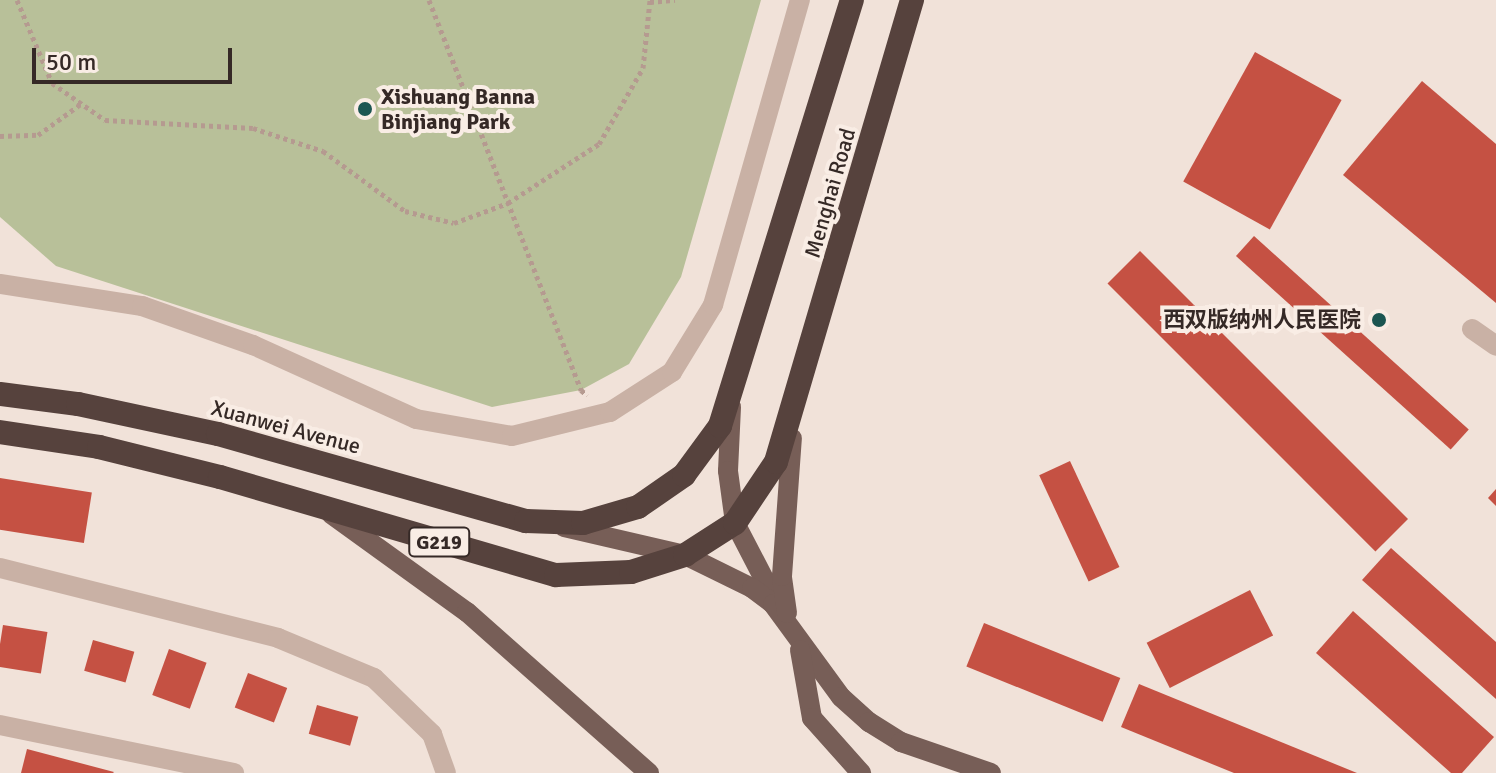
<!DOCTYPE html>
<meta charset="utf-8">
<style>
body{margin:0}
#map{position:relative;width:1496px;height:773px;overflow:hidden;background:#f1e2d9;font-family:Signika,"Noto Sans SC",sans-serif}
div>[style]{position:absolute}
.green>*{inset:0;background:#b8c099}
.building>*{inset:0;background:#c55143;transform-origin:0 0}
.path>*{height:5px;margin-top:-2.5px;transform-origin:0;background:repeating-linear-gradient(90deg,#b59a90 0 4px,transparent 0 8px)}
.minor>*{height:20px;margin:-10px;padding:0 10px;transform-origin:10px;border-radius:10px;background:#c9b1a5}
.major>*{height:20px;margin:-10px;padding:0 10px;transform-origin:10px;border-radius:10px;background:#775e57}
.highway>*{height:24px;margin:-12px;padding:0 12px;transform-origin:12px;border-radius:12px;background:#56423d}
.dots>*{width:22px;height:22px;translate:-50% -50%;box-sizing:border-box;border:4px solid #f9ede5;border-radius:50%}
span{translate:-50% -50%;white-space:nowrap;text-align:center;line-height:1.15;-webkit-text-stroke:8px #f9ede5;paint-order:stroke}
.shield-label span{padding:2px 6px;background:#f9ede5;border:2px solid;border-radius:6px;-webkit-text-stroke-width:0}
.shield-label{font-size:20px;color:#352926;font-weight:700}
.poi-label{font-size:22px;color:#352926;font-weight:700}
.left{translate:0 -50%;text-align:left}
.right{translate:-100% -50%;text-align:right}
.street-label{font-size:22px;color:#352926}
.scale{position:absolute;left:32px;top:48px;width:200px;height:36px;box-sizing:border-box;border:4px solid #352926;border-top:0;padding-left:10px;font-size:24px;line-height:28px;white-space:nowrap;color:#352926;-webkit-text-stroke:6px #f9ede5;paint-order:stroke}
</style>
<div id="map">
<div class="green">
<div style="clip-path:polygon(0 0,761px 0,681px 277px,629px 364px,581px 390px,492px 407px,56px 266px,0 217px)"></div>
</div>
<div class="building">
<div style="left:1255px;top:52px;width:99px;height:148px;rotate:29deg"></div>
<div style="clip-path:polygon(1422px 81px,1496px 144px,1496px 303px,1343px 175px)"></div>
<div style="left:1254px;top:236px;width:289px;height:27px;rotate:42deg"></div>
<div style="left:1140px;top:251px;width:379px;height:46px;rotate:45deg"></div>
<div style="left:1070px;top:461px;width:117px;height:34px;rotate:65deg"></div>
<div style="left:0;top:478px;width:93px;height:51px;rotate:9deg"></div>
<div style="clip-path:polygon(1496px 489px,1496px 506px,1488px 498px)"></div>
<div style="clip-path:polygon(1391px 548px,1496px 642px,1496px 699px,1362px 580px)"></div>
<div style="left:1250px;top:590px;width:51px;height:116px;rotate:63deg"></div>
<div style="clip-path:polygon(1353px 611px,1494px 737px,1462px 773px,1451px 773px,1316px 653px)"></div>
<div style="left:984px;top:623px;width:147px;height:47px;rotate:22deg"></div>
<div style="left:3px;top:625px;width:45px;height:42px;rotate:9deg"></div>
<div style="left:93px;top:640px;width:43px;height:32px;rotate:16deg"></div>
<div style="left:169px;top:649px;width:40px;height:49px;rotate:20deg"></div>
<div style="left:248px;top:673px;width:42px;height:37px;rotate:21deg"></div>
<div style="clip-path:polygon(1139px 684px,1357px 773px,1234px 773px,1121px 727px)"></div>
<div style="left:317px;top:705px;width:43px;height:30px;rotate:16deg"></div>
<div style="clip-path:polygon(27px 749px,114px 772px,113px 773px,21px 773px)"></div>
</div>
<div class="path">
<div style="left:17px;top:0;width:90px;rotate:67.1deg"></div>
<div style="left:52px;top:83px;width:65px;rotate:34.9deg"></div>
<div style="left:105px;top:120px;width:148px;rotate:3.1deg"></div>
<div style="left:253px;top:128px;width:74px;rotate:18.2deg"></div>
<div style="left:323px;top:151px;width:102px;rotate:36.2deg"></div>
<div style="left:405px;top:211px;width:50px;rotate:13.8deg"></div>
<div style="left:454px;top:223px;width:58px;rotate:-20.3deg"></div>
<div style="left:508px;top:203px;width:108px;rotate:-33deg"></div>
<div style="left:599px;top:144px;width:88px;rotate:-59.9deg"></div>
<div style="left:643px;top:68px;width:68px;rotate:-84.1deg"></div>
<div style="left:429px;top:0;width:419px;rotate:68.7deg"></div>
<div style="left:581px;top:390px;width:8px;rotate:40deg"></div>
<div style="left:650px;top:2px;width:25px;rotate:-5deg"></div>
<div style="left:0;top:136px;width:38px;rotate:-2deg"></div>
<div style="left:38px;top:135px;width:54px;rotate:-36deg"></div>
</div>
<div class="minor">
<div style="left:0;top:284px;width:144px;rotate:8.8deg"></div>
<div style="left:142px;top:306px;width:118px;rotate:19.4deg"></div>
<div style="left:253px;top:345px;width:179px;rotate:24.4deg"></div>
<div style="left:416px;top:419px;width:97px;rotate:10deg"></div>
<div style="left:512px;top:436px;width:101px;rotate:-13.8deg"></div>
<div style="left:610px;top:412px;width:74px;rotate:-32.8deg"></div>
<div style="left:672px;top:372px;width:79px;rotate:-58.5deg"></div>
<div style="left:713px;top:305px;width:317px;rotate:-74.1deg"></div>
<div style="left:1472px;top:329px;width:29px;rotate:35deg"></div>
<div style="left:0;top:568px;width:287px;rotate:14.1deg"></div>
<div style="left:278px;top:638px;width:104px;rotate:22.6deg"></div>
<div style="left:374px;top:678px;width:81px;rotate:44deg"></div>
<div style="left:432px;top:734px;width:41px;rotate:70.3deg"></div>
<div style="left:0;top:725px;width:239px;rotate:11.6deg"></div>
</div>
<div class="major">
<div style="left:731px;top:407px;width:64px;rotate:92.7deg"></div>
<div style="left:728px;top:471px;width:52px;rotate:82.3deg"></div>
<div style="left:735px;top:523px;width:91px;rotate:62.6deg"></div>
<div style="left:331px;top:514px;width:168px;rotate:35.8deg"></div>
<div style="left:467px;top:612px;width:243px;rotate:41.5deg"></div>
<div style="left:564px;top:527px;width:124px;rotate:13deg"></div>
<div style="left:685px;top:555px;width:75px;rotate:26.2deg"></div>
<div style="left:752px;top:588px;width:26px;rotate:37deg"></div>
<div style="left:773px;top:604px;width:115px;rotate:53.8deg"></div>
<div style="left:841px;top:697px;width:38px;rotate:42deg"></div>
<div style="left:869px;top:722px;width:38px;rotate:32deg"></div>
<div style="left:901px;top:742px;width:95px;rotate:19deg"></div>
<div style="left:787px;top:613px;width:37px;rotate:-98deg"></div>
<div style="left:782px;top:576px;width:138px;rotate:-85.9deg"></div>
<div style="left:800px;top:650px;width:69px;rotate:80deg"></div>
<div style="left:812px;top:718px;width:74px;rotate:48.3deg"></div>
</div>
<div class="highway">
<div style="left:0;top:394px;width:79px;rotate:7.3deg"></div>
<div style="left:78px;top:404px;width:143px;rotate:12.1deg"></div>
<div style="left:218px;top:434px;width:320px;rotate:15.8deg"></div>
<div style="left:526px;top:521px;width:57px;rotate:2deg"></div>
<div style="left:583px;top:523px;width:57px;rotate:-16.2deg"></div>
<div style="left:638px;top:507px;width:56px;rotate:-34.8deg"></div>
<div style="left:684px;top:475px;width:61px;rotate:-53.7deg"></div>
<div style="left:720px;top:426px;width:446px;rotate:-72.8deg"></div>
<div style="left:0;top:432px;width:100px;rotate:8.6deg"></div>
<div style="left:99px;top:447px;width:125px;rotate:13.9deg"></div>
<div style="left:220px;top:477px;width:350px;rotate:16.3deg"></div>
<div style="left:556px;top:575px;width:75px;rotate:-2.3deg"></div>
<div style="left:631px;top:572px;width:57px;rotate:-17.5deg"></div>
<div style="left:685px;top:555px;width:59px;rotate:-32.6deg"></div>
<div style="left:735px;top:523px;width:73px;rotate:-56.1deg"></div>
<div style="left:776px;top:462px;width:482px;rotate:-73.6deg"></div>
</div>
<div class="dots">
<div style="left:365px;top:109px;background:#1c5652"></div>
<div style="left:1379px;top:320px;background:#1c5652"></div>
</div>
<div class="shield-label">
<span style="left:439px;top:542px">G219</span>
</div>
<div class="poi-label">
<span class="left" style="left:381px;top:109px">Xishuang Banna<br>Binjiang Park</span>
<span class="right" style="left:1361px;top:320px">西双版纳州人民医院</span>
</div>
<div class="street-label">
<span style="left:830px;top:193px;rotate:-74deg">Menghai Road</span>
<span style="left:286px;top:427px;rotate:15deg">Xuanwei Avenue</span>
</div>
<div class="scale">50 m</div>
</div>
